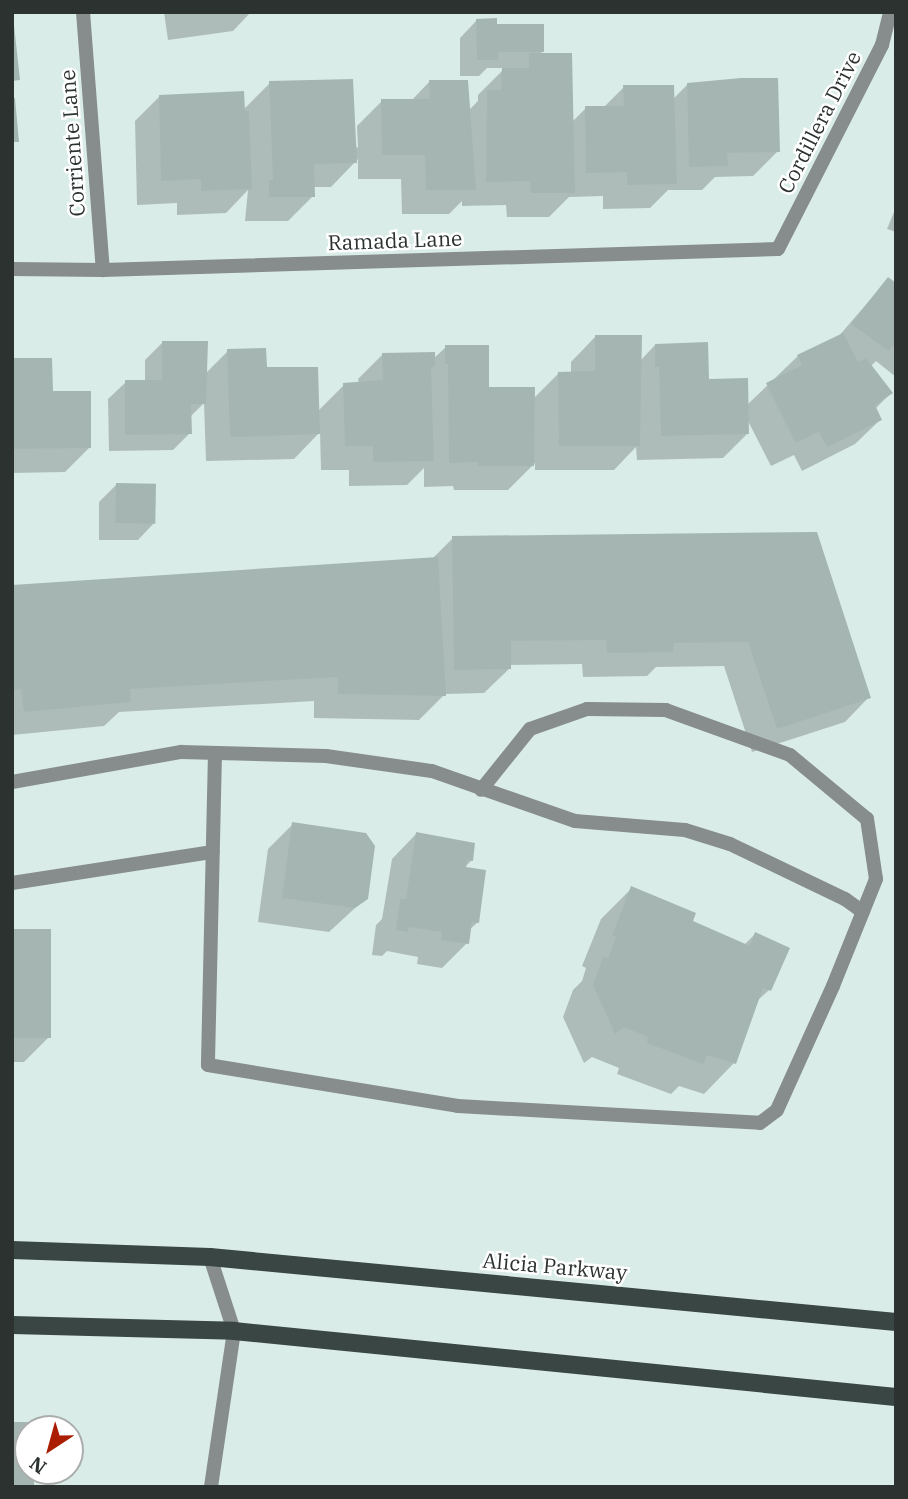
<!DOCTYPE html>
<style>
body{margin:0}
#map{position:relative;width:908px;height:1499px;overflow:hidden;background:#daece8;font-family:"IBM Plex Serif",serif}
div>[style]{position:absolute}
.shadow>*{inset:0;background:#0003}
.building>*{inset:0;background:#a5b6b2;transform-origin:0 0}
.service>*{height:14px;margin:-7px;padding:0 7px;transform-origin:7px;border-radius:7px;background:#868d8c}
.minor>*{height:14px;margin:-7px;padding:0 7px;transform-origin:7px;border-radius:7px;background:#868d8c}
.tertiary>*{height:14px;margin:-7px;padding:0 7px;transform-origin:7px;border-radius:7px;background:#868d8c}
.primary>*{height:18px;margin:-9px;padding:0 9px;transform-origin:9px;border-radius:9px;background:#394643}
span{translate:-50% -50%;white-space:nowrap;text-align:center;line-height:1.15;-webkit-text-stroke:5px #fff;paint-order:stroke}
.street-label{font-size:21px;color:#2b3230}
.frame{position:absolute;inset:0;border:14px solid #2b3230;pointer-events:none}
.north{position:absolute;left:14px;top:1415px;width:70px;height:70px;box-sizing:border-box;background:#fff;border:2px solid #aaadac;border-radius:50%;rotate:216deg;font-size:19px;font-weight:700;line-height:28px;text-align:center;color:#2b3230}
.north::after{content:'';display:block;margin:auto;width:24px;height:32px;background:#ab1d00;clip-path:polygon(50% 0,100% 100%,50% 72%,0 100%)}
</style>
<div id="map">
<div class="shadow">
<div style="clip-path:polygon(164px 12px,251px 12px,233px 31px,168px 40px)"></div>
<div style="clip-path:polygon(477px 20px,495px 26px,543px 51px,539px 55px,572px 122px,586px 108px,603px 108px,624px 87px,673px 99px,687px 85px,778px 151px,753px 176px,715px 177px,702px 190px,668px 190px,650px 208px,603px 209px,603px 196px,569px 197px,549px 217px,507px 217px,506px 205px,462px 206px,462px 201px,449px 214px,402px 214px,401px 179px,358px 179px,358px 159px,331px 187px,313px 187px,313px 196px,288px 221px,245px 221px,248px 190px,226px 213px,177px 215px,177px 203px,137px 205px,135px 121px,160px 96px,243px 110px,270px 83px,358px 148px,357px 126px,382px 101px,411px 101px,430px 81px,469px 110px,478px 101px,478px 95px,505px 68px,487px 68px,479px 76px,460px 76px,460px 38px)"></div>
<div style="clip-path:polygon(896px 207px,896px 232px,887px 229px)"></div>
<div style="clip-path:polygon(888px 279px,896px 335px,896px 377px,876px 361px,870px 367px,891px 393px,875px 409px,880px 420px,855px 444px,802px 471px,794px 455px,771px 466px,747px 419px,748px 433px,723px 458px,637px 460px,636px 447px,614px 470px,535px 470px,535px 463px,508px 490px,454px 490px,453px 486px,424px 487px,424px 468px,407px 485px,349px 486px,349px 470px,321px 470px,320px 432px,294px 459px,206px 461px,204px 403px,190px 417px,190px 433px,173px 450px,109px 451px,108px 399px,126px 382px,145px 382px,145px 360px,162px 343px,205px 374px,228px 351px,265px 369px,318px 411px,344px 385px,359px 384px,358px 379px,383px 354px,433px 359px,446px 347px,487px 389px,533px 399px,559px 373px,571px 373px,571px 362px,595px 337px,640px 361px,655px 345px,747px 405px,798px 356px,838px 337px)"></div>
<div style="clip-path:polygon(12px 360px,51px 393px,90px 447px,65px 472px,12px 473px)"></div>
<div style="clip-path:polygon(116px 485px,155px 522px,138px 540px,99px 540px,99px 502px)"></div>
<div style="clip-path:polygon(816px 534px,869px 697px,845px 722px,752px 752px,724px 666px,656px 667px,647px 676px,583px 677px,582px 664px,509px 665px,509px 669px,484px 693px,445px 694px,419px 720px,314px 718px,314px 701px,119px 712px,104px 726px,12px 735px,12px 587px,432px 559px,453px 538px)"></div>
<div style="clip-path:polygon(293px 824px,366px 898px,329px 932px,258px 922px,268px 849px)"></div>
<div style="clip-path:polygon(416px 834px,472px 860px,464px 868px,477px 923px,469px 930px,467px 943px,442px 968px,417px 964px,418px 957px,387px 951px,382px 956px,372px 955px,376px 925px,382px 919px,392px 859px)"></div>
<div style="clip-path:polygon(632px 888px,691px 922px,744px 945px,755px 934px,769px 990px,756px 1002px,734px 1063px,704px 1094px,679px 1086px,671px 1094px,617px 1074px,619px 1068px,592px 1057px,584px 1063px,563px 1017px,573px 990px,582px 981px,586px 968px,582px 966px,601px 919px)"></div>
<div style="clip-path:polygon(12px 931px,49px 1037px,24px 1062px,12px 1062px)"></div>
</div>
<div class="building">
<div style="clip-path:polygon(497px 18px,497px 24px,544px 24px,544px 52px,498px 52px,498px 60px,477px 60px,476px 19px)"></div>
<div style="clip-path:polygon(14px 25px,20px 80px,12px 81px,12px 26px)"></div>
<div style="clip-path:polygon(529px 53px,572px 53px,575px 193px,531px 193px,530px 181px,486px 182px,487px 90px,501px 90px,502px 68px,529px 68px)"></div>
<div style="clip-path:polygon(741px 78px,778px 78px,780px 152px,727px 153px,728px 166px,689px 167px,687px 83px)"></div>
<div style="clip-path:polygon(353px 79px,357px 163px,314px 164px,315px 197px,269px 197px,269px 180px,273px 180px,269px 81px)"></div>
<div style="clip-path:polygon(429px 80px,468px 80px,476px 190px,426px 190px,425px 155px,382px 155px,381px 99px,430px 99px)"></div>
<div style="clip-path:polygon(623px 85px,674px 85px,677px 184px,627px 185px,627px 172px,586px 173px,585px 106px,624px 106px)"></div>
<div style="clip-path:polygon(244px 91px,245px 111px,249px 111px,252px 189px,201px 191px,201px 179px,161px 181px,159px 95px)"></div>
<div style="clip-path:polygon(12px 98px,15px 98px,19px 142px,12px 142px)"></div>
<div style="clip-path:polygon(888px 277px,896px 283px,896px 342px,889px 351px,851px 324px)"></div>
<div style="clip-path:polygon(843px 333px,858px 362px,866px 358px,893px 393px,875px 405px,882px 420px,827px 447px,819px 432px,796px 443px,766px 383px,802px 365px,797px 355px)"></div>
<div style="clip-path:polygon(595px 335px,642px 335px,640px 446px,559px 446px,558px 372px,595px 371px)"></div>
<div style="clip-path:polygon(162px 341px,208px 341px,206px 404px,191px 404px,192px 434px,125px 435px,125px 380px,162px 380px)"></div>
<div style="clip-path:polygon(708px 342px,709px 379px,748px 378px,749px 434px,661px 436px,659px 367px,655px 367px,655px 344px)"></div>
<div style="clip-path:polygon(445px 345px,489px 345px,489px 387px,535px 387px,534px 466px,478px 466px,478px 462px,449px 463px,448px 364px,445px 364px)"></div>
<div style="clip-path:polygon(266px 348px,267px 367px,318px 367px,320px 434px,230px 437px,227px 349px)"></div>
<div style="clip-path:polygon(435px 352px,435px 366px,431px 367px,434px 461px,373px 462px,373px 446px,345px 446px,343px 383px,383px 380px,382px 353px)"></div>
<div style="clip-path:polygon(12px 358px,52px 358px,53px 391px,91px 391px,91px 448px,12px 449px)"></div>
<div style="left:116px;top:483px;width:40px;height:40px;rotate:1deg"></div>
<div style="clip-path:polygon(817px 532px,871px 698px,777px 729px,748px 642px,674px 643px,673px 652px,607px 653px,606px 640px,511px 641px,511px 669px,454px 670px,452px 536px)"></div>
<div style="clip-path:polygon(438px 557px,446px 696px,338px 694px,338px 677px,130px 689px,131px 702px,24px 712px,21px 689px,12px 690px,12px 585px)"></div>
<div style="clip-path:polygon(292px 822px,366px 833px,375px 846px,368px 899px,355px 908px,282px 898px)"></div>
<div style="clip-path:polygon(416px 832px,475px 843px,473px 861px,467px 860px,466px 867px,486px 870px,479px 923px,472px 922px,469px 944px,441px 940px,442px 932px,409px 927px,408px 932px,396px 930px,400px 899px,406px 899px)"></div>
<div style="clip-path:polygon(631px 886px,696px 913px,693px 921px,750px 946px,755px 932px,790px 948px,771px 991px,763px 988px,736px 1064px,707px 1055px,703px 1064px,647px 1043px,648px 1037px,624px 1027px,615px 1034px,593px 985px,603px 957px,608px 958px,616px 937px,612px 936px)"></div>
<div style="left:12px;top:929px;width:39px;height:109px"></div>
<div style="clip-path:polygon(12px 1422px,35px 1422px,35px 1429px,28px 1429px,28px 1471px,34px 1471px,34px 1487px,12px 1487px)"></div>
</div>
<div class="service">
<div style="left:215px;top:753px;width:312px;rotate:91.3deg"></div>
<div style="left:208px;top:1065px;width:253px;rotate:9.3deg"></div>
<div style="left:458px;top:1106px;width:302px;rotate:3.2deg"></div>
<div style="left:760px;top:1123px;width:21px;rotate:-37deg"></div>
<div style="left:777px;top:1110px;width:136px;rotate:-65.7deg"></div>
<div style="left:833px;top:986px;width:115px;rotate:-68.1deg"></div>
<div style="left:876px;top:879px;width:61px;rotate:-98.5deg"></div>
<div style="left:867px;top:819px;width:100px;rotate:-140.3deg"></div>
<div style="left:790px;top:755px;width:132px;rotate:-160.1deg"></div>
<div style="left:666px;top:710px;width:79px;rotate:-179.3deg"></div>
<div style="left:587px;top:709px;width:60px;rotate:160.7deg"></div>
<div style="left:530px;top:729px;width:78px;rotate:128.8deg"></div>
<div style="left:12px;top:782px;width:172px;rotate:-10.1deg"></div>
<div style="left:181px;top:752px;width:145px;rotate:1.6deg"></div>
<div style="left:326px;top:756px;width:107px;rotate:8.1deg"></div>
<div style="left:432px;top:771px;width:151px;rotate:19.3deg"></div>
<div style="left:575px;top:821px;width:110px;rotate:4.7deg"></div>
<div style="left:685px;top:830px;width:47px;rotate:17.3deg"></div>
<div style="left:730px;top:844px;width:127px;rotate:25.6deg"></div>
<div style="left:845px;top:899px;width:22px;rotate:36deg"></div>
<div style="left:12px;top:883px;width:203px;rotate:-8.8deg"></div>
</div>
<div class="minor">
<div style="left:83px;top:12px;width:259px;rotate:85.6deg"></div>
<div style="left:12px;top:269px;width:91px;rotate:0.6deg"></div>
<div style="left:103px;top:270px;width:675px;rotate:-1.78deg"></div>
<div style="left:778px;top:249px;width:229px;rotate:-63deg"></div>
<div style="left:882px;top:45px;width:34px;rotate:-76deg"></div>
</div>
<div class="tertiary">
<div style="left:210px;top:1257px;width:78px;rotate:72deg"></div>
<div style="left:234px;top:1331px;width:158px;rotate:98.4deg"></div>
</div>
<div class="primary">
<div style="left:12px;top:1250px;width:198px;rotate:2deg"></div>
<div style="left:210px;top:1257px;width:689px;rotate:5.41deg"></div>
<div style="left:12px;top:1325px;width:222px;rotate:1.5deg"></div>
<div style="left:234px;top:1331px;width:665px;rotate:5.69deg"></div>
</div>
<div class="street-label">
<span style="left:819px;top:122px;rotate:-63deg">Cordillera Drive</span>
<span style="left:72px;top:143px;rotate:-94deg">Corriente Lane</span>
<span style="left:395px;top:240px;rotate:-2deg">Ramada Lane</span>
<span style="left:555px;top:1266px;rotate:5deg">Alicia Parkway</span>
</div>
<div class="frame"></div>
<div class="north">N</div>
</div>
